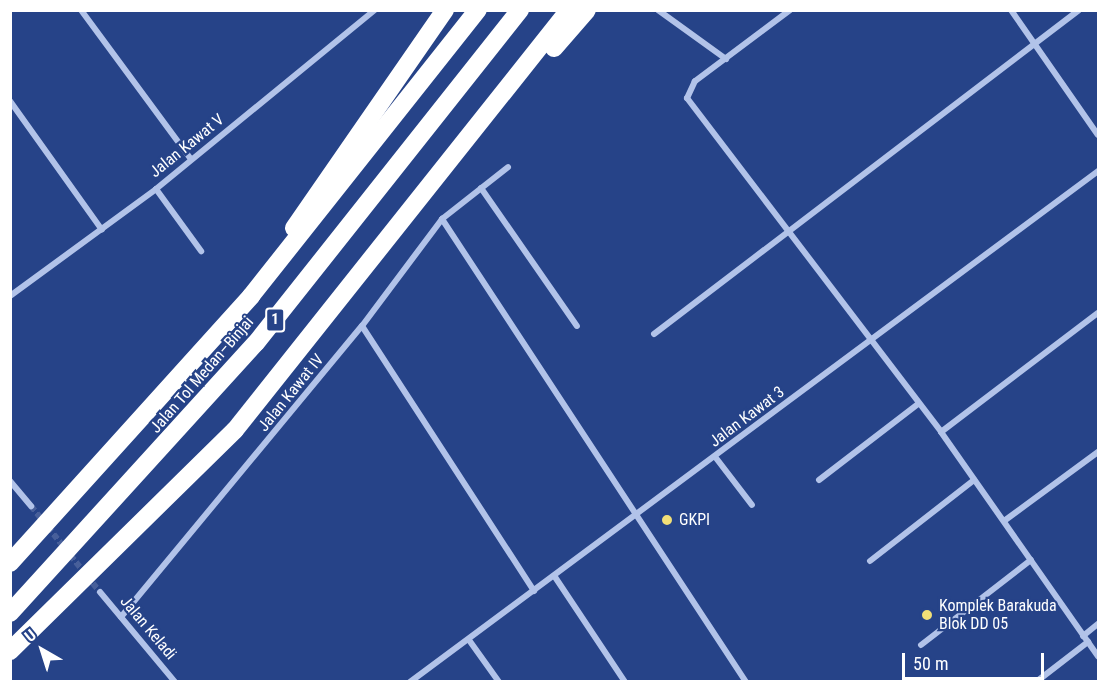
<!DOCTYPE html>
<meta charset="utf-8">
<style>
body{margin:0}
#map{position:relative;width:1109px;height:692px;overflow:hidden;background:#264388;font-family:"Roboto Condensed",sans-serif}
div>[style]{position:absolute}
.minor-tunnel>*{height:6px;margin-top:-3px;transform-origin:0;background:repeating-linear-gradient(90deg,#475f9a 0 6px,transparent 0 9px)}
.minor>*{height:6px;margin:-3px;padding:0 3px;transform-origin:3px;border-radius:3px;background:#b2c3e9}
.motorway>*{height:18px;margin:-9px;padding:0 9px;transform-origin:9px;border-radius:9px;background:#fff}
.dots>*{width:16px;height:16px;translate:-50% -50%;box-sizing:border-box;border:3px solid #264388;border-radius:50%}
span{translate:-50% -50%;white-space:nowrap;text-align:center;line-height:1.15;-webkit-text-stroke:4.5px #264388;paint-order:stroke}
.shield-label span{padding:2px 4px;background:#264388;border:2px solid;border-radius:4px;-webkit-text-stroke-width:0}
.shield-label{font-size:15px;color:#fff;font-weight:700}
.street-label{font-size:16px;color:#fff}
.poi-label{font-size:16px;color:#fff}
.left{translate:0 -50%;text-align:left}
.frame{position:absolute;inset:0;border:12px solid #fff;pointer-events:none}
.north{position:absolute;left:12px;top:620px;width:60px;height:60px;-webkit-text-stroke:4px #264388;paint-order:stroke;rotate:321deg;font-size:16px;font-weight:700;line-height:24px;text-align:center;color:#fff}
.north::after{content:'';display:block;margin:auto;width:21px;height:27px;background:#fff;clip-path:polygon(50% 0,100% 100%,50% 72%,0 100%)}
.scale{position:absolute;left:902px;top:653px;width:142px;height:27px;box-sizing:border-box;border:3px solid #fff;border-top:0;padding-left:8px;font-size:18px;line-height:21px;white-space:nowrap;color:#fff;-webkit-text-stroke:4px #264388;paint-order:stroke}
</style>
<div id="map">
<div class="minor-tunnel">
<div style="left:31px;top:506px;width:110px;rotate:51.3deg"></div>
</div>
<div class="minor">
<div style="left:81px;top:10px;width:185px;rotate:53.6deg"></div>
<div style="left:658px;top:10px;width:84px;rotate:35.8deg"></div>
<div style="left:790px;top:10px;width:119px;rotate:143.2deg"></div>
<div style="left:695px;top:81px;width:19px;rotate:115deg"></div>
<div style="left:687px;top:98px;width:420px;rotate:52.7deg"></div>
<div style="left:941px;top:432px;width:274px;rotate:55deg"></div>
<div style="left:1011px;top:10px;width:152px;rotate:55.2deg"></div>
<div style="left:10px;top:101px;width:158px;rotate:54.5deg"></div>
<div style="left:481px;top:188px;width:168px;rotate:55.2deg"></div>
<div style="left:156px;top:189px;width:77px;rotate:54deg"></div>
<div style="left:442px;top:219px;width:554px;rotate:56.71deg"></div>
<div style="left:10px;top:296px;width:181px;rotate:-36.2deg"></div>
<div style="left:156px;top:189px;width:283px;rotate:-39.3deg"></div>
<div style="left:362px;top:326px;width:316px;rotate:57deg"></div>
<div style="left:654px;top:334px;width:534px;rotate:-37.32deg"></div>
<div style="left:941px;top:432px;width:197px;rotate:-37.2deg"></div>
<div style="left:716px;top:458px;width:59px;rotate:52.5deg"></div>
<div style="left:819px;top:480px;width:125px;rotate:-37.5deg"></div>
<div style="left:10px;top:481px;width:33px;rotate:50deg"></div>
<div style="left:1004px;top:521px;width:117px;rotate:-36.3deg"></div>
<div style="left:870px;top:561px;width:132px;rotate:-37.9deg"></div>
<div style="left:555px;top:577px;width:126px;rotate:56.3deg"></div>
<div style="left:100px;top:592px;width:117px;rotate:50.2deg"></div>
<div style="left:121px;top:617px;width:378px;rotate:-50.4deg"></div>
<div style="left:362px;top:326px;width:134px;rotate:-53.2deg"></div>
<div style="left:442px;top:219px;width:84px;rotate:-38.2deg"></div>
<div style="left:1083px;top:636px;width:19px;rotate:-39deg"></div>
<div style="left:469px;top:640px;width:52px;rotate:54.5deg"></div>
<div style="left:921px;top:645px;width:139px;rotate:-37.7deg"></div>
<div style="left:410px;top:682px;width:857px;rotate:-36.6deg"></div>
<div style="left:1036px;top:682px;width:66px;rotate:-37.6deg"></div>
</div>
<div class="motorway">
<div style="left:554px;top:48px;width:50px;rotate:-49deg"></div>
<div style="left:294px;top:228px;width:265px;rotate:-55.3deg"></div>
<div style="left:10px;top:563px;width:360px;rotate:-47.9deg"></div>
<div style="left:251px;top:296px;width:365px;rotate:-51.6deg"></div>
<div style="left:10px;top:613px;width:365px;rotate:-47.7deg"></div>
<div style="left:256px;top:343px;width:425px;rotate:-51.6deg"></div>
<div style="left:10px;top:651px;width:315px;rotate:-44.5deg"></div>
<div style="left:235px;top:430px;width:537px;rotate:-51.51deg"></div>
</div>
<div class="dots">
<div style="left:667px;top:520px;background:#f2df77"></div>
<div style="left:927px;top:615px;background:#f2df77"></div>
</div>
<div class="shield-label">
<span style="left:275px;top:320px">1</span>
</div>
<div class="street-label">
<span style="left:187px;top:146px;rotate:-39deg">Jalan Kawat V</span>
<span style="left:202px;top:375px;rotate:-49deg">Jalan Tol Medan–Binjai</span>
<span style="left:291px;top:393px;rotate:-51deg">Jalan Kawat IV</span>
<span style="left:747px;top:417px;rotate:-37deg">Jalan Kawat 3</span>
<span style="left:148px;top:628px;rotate:50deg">Jalan Keladi</span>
</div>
<div class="poi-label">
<span class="left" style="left:679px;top:520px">GKPI</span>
<span class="left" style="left:939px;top:615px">Komplek Barakuda<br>Blok DD 05</span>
</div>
<div class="frame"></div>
<div class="north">U</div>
<div class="scale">50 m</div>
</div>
